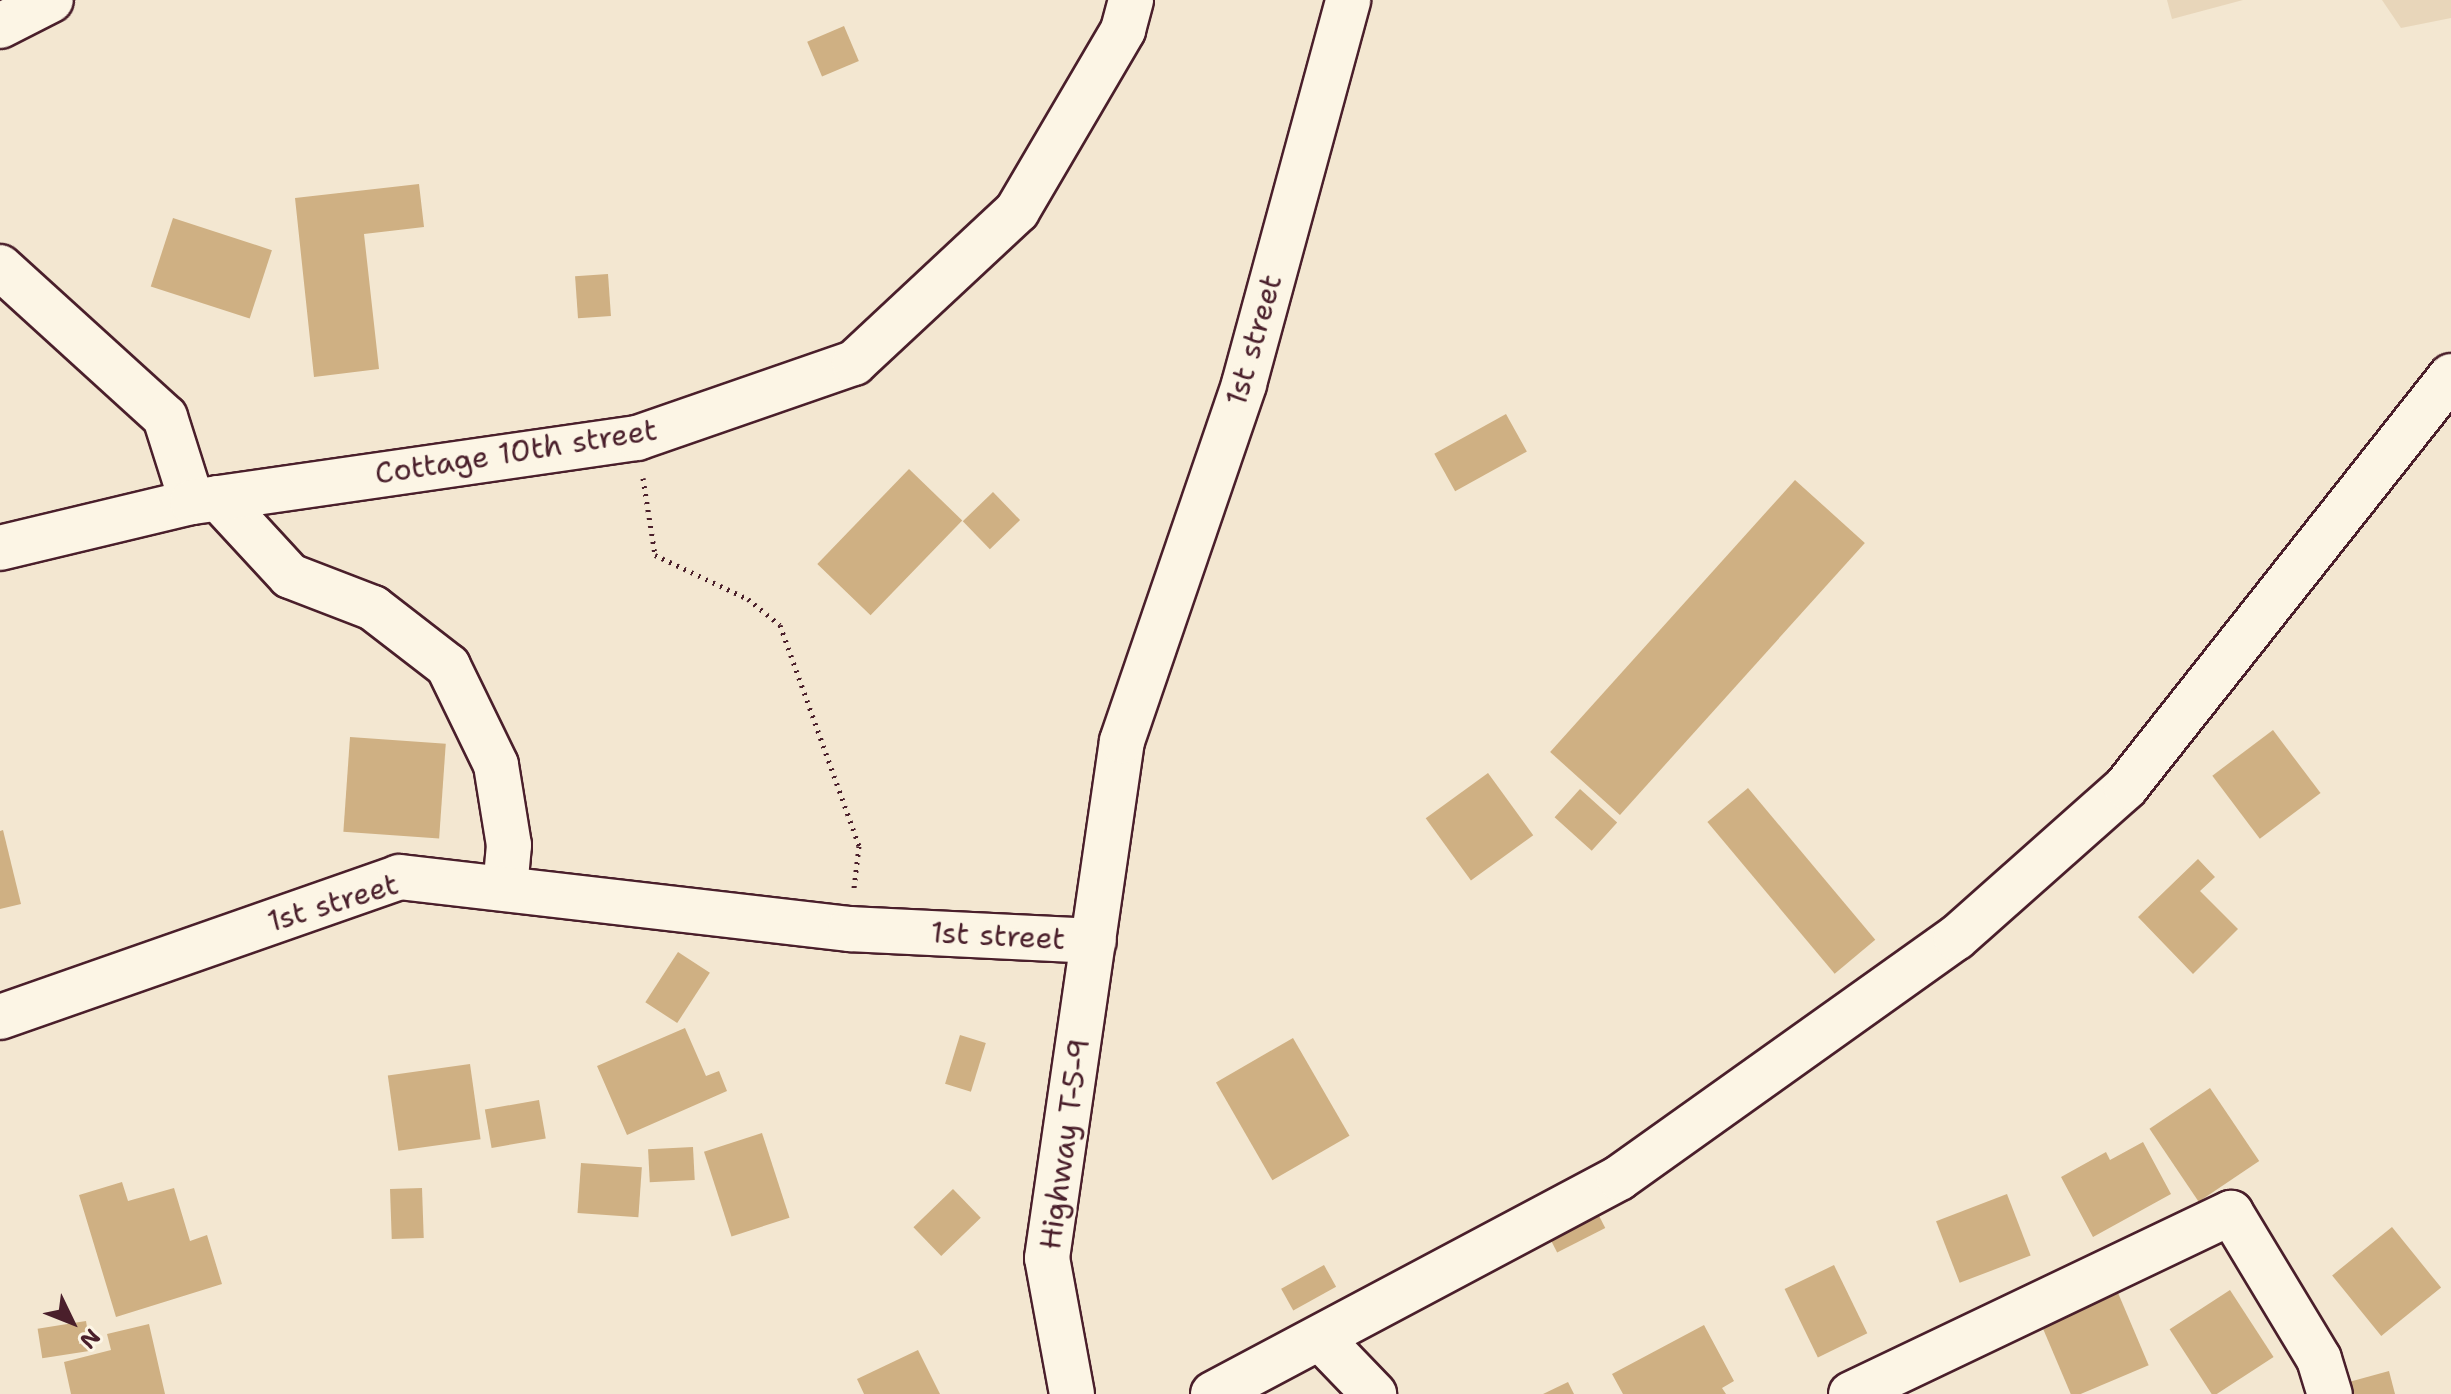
<!DOCTYPE html>
<meta charset="utf-8">
<style>
body{margin:0}
#map{position:relative;width:2451px;height:1394px;overflow:hidden;background:#f3e7d1;font-family:"Shantell Sans",sans-serif}
div>[style]{position:absolute}
.built>*{inset:0;background:#e8d6ba}
.building>*{inset:0;background:#cfb083;transform-origin:0 0}
.path>*{height:5px;margin-top:-2.5px;transform-origin:0;background:repeating-linear-gradient(90deg,#4a1f2b 0 2px,transparent 0 8px)}
.roads{filter:drop-shadow(2px 0 #4a1f2b) drop-shadow(-2px 0 #4a1f2b) drop-shadow(0 2px #4a1f2b) drop-shadow(0 -2px #4a1f2b)}
.minor>*{height:44px;margin:-22px;padding:0 22px;transform-origin:22px;border-radius:22px;background:#fcf5e5}
span{translate:-50% -50%;white-space:nowrap;text-align:center;line-height:1.15;-webkit-text-stroke:6px #fcf5e5;paint-order:stroke}
.street-label{font-size:30px;color:#4a1f2b}
.north{position:absolute;left:32px;top:1282px;width:80px;height:80px;-webkit-text-stroke:6px #fcf5e5;paint-order:stroke;rotate:133deg;font-size:22px;font-weight:700;line-height:32px;text-align:center;color:#4a1f2b}
.north::after{content:'';display:block;margin:auto;width:28px;height:36px;background:#4a1f2b;clip-path:polygon(50% 0,100% 100%,50% 72%,0 100%)}
</style>
<div id="map">
<div class="built">
<div style="clip-path:polygon(2167px 0,2243px 0,2172px 19px)"></div>
<div style="clip-path:polygon(2382px 0,2451px 0,2451px 18px,2401px 28px)"></div>
</div>
<div class="building">
<div style="left:844px;top:26px;width:38px;height:40px;rotate:67deg"></div>
<div style="clip-path:polygon(419px 184px,424px 227px,364px 234px,379px 369px,314px 377px,295px 198px)"></div>
<div style="left:173px;top:218px;width:104px;height:72px;rotate:18deg"></div>
<div style="left:608px;top:274px;width:42px;height:33px;rotate:86deg"></div>
<div style="left:1506px;top:414px;width:43px;height:82px;rotate:61deg"></div>
<div style="left:909px;top:469px;width:74px;height:132px;rotate:44deg"></div>
<div style="left:1795px;top:480px;width:94px;height:366px;rotate:42deg"></div>
<div style="left:993px;top:492px;width:39px;height:42px;rotate:46deg"></div>
<div style="left:2273px;top:730px;width:79px;height:76px;rotate:53deg"></div>
<div style="left:350px;top:737px;width:96px;height:95px;rotate:4deg"></div>
<div style="left:1488px;top:773px;width:77px;height:77px;rotate:54deg"></div>
<div style="left:1748px;top:788px;width:198px;height:53px;rotate:50deg"></div>
<div style="left:1580px;top:789px;width:50px;height:38px;rotate:42deg"></div>
<div style="clip-path:polygon(3px 830px,21px 904px,0 909px,0 831px)"></div>
<div style="clip-path:polygon(2198px 859px,2215px 877px,2200px 891px,2238px 929px,2193px 974px,2138px 917px)"></div>
<div style="left:678px;top:952px;width:38px;height:60px;rotate:33deg"></div>
<div style="clip-path:polygon(685px 1028px,706px 1076px,719px 1071px,727px 1091px,627px 1135px,597px 1066px)"></div>
<div style="left:960px;top:1035px;width:27px;height:51px;rotate:17deg"></div>
<div style="left:1293px;top:1038px;width:113px;height:89px;rotate:60deg"></div>
<div style="left:470px;top:1064px;width:76px;height:83px;rotate:82deg"></div>
<div style="left:2210px;top:1088px;width:88px;height:73px;rotate:56deg"></div>
<div style="left:539px;top:1100px;width:39px;height:55px;rotate:80deg"></div>
<div style="left:762px;top:1133px;width:89px;height:61px;rotate:72deg"></div>
<div style="clip-path:polygon(2143px 1142px,2171px 1194px,2093px 1237px,2061px 1177px,2106px 1152px,2110px 1160px)"></div>
<div style="left:693px;top:1147px;width:33px;height:45px;rotate:87deg"></div>
<div style="left:581px;top:1163px;width:61px;height:50px;rotate:4deg"></div>
<div style="clip-path:polygon(122px 1182px,128px 1201px,174px 1188px,190px 1241px,207px 1235px,222px 1284px,116px 1317px,79px 1195px)"></div>
<div style="left:422px;top:1188px;width:50px;height:32px;rotate:88deg"></div>
<div style="left:953px;top:1189px;width:40px;height:55px;rotate:46deg"></div>
<div style="left:2007px;top:1194px;width:66px;height:76px;rotate:69deg"></div>
<div style="left:1593px;top:1204px;width:27px;height:54px;rotate:63deg"></div>
<div style="left:2392px;top:1227px;width:78px;height:77px;rotate:51deg"></div>
<div style="left:1324px;top:1265px;width:25px;height:49px;rotate:61deg"></div>
<div style="left:1834px;top:1265px;width:76px;height:55px;rotate:64deg"></div>
<div style="left:2110px;top:1274px;width:99px;height:83px;rotate:67deg"></div>
<div style="left:2230px;top:1290px;width:80px;height:72px;rotate:57deg"></div>
<div style="left:86px;top:1321px;width:30px;height:49px;rotate:81deg"></div>
<div style="clip-path:polygon(149px 1324px,165px 1394px,71px 1394px,64px 1362px,111px 1350px,107px 1334px)"></div>
<div style="clip-path:polygon(1704px 1325px,1734px 1381px,1722px 1388px,1726px 1394px,1623px 1394px,1612px 1374px)"></div>
<div style="clip-path:polygon(918px 1350px,940px 1394px,864px 1394px,857px 1379px)"></div>
<div style="clip-path:polygon(2389px 1371px,2395px 1394px,2340px 1394px,2338px 1385px)"></div>
<div style="clip-path:polygon(1568px 1382px,1574px 1394px,1543px 1394px)"></div>
</div>
<div class="path">
<div style="left:643px;top:478px;width:78px;rotate:81.1deg"></div>
<div style="left:655px;top:555px;width:103px;rotate:25.3deg"></div>
<div style="left:748px;top:599px;width:41px;rotate:39.1deg"></div>
<div style="left:780px;top:625px;width:235px;rotate:70.3deg"></div>
<div style="left:859px;top:846px;width:42px;rotate:96.8deg"></div>
</div>
<div class="roads">
<div class="minor">
<div style="left:0;top:26px;width:57px;rotate:-27deg"></div>
<div style="left:0;top:267px;width:223px;rotate:42.3deg"></div>
<div style="left:165px;top:417px;width:89px;rotate:72.4deg"></div>
<div style="left:218px;top:498px;width:106px;rotate:47.3deg"></div>
<div style="left:290px;top:576px;width:89px;rotate:21.1deg"></div>
<div style="left:373px;top:608px;width:95px;rotate:37.7deg"></div>
<div style="left:448px;top:666px;width:110px;rotate:64.1deg"></div>
<div style="left:496px;top:765px;width:81px;rotate:80.8deg"></div>
<div style="left:509px;top:845px;width:44px;rotate:95.2deg"></div>
<div style="left:0;top:548px;width:197px;rotate:-13.5deg"></div>
<div style="left:192px;top:502px;width:450px;rotate:-8.2deg"></div>
<div style="left:637px;top:438px;width:230px;rotate:-19.1deg"></div>
<div style="left:854px;top:363px;width:223px;rotate:-43deg"></div>
<div style="left:1017px;top:211px;width:210px;rotate:-59.6deg"></div>
<div style="left:1123px;top:30px;width:31px;rotate:-75deg"></div>
<div style="left:0;top:1017px;width:423px;rotate:-19.3deg"></div>
<div style="left:399px;top:877px;width:454px;rotate:6.6deg"></div>
<div style="left:850px;top:929px;width:244px;rotate:2.8deg"></div>
<div style="left:1323px;top:1341px;width:74px;rotate:46.1deg"></div>
<div style="left:1072px;top:1394px;width:138px;rotate:-100.4deg"></div>
<div style="left:1047px;top:1258px;width:522px;rotate:-81.75deg"></div>
<div style="left:1122px;top:741px;width:377px;rotate:-71.1deg"></div>
<div style="left:1244px;top:384px;width:398px;rotate:-74.8deg"></div>
<div style="left:1213px;top:1394px;width:460px;rotate:-28deg"></div>
<div style="left:1619px;top:1178px;width:414px;rotate:-35.5deg"></div>
<div style="left:1956px;top:938px;width:227px;rotate:-41.6deg"></div>
<div style="left:2126px;top:787px;width:524px;rotate:-51.66deg"></div>
<div style="left:1851px;top:1394px;width:421px;rotate:-25.5deg"></div>
<div style="left:2231px;top:1213px;width:170px;rotate:58.9deg"></div>
<div style="left:2319px;top:1359px;width:37px;rotate:73deg"></div>
</div>
</div>
<div class="street-label">
<span style="left:1254px;top:340px;rotate:-74deg">1st street</span>
<span style="left:516px;top:452px;rotate:-9deg">Сottage 10th street</span>
<span style="left:333px;top:903px;rotate:-17deg">1st street</span>
<span style="left:998px;top:936px;rotate:3deg">1st street</span>
<span style="left:1065px;top:1144px;rotate:-82deg">Highway T-5-9</span>
</div>
<div class="north">N</div>
</div>
